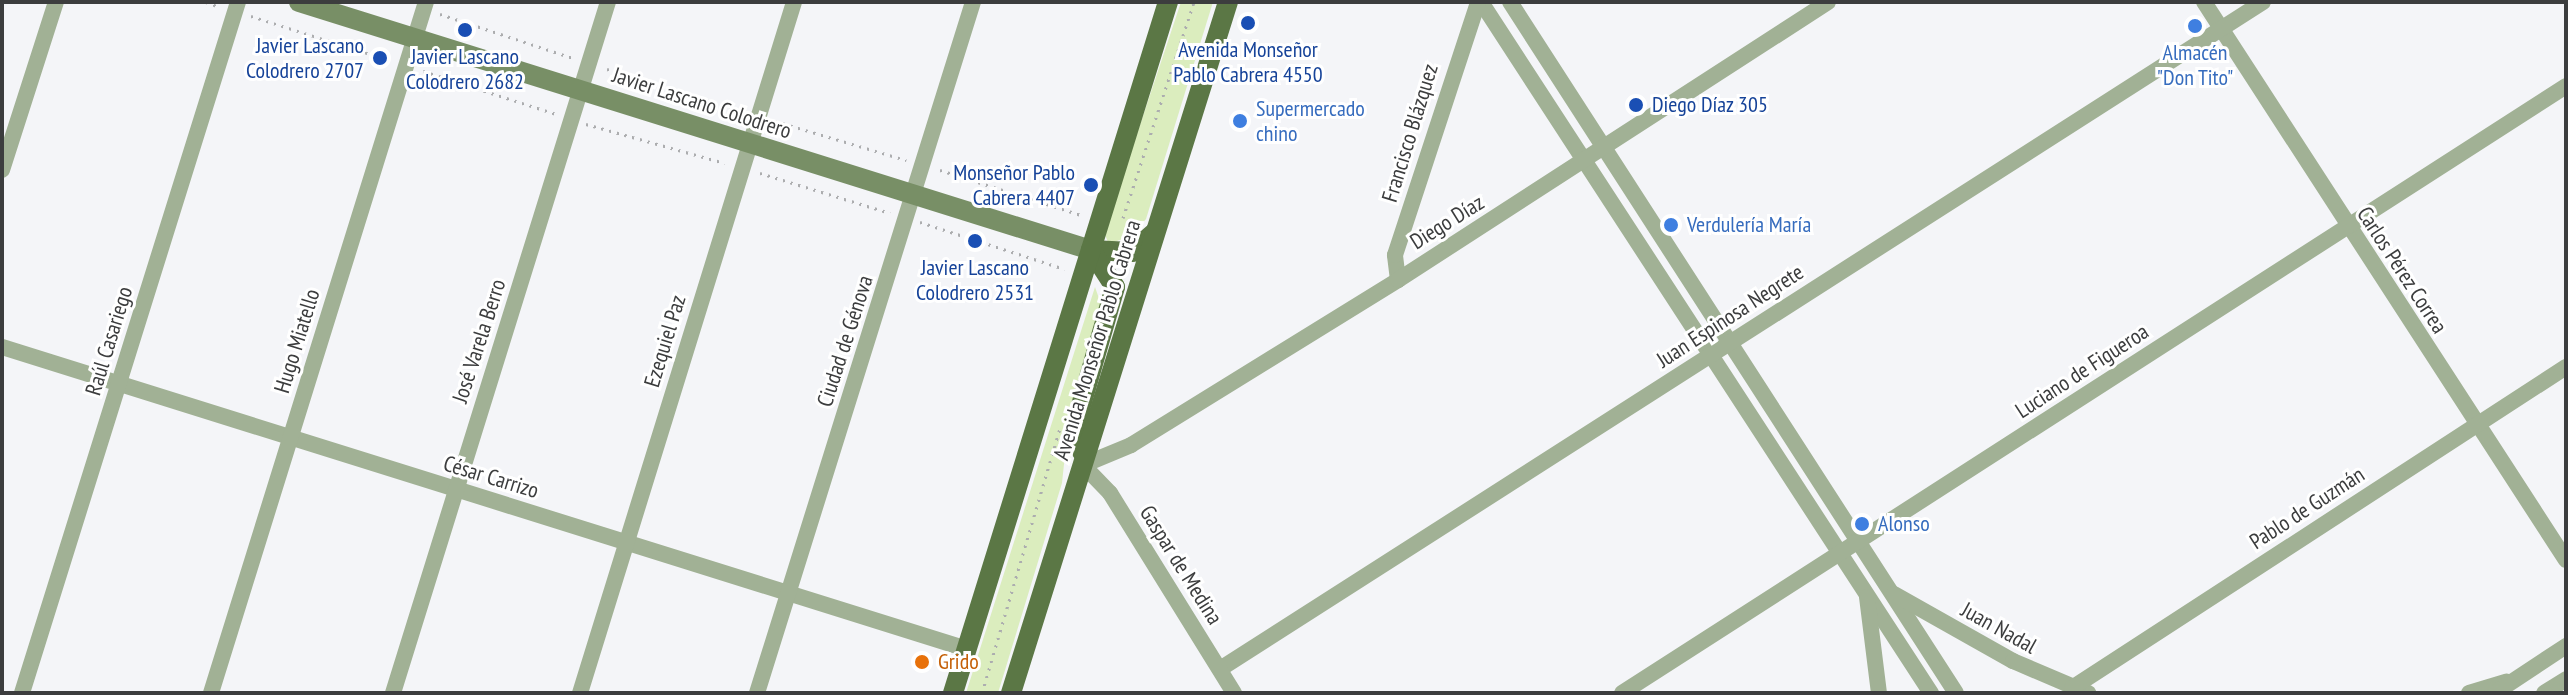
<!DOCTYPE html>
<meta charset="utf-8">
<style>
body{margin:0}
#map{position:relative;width:2568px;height:695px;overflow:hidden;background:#f4f5f8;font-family:"PT Sans Narrow",sans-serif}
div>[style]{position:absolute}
.green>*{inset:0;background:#dbedbe}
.path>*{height:3px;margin-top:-1.5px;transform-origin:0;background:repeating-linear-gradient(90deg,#acadaf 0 2px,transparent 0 8px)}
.street>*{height:16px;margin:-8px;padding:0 8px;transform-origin:8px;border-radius:8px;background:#a1b195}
.secondary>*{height:20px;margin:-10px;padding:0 10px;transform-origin:10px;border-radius:10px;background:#788f66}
.primary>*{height:20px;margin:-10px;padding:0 10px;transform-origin:10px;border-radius:10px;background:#5b7745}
.dots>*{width:22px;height:22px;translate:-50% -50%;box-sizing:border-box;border:4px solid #fff;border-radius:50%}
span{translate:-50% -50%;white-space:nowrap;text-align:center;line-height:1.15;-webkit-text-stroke:6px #fff;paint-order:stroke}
.transit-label{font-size:22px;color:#164399}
.right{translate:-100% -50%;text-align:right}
.left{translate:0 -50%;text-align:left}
.shop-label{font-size:22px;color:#366cbe}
.street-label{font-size:22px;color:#3c3d3e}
.food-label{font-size:22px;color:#c56008}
.frame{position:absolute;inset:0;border:4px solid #3c3d3e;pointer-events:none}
</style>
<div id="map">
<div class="green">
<div style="clip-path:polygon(1181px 2px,1213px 2px,1146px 219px,1133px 235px,1109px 244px,1104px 233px)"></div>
<div style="clip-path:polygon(1095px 287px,1102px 307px,1070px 408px,1062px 483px,998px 693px,966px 693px)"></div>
</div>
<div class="path">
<div style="left:206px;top:2px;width:12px;rotate:20deg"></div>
<div style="left:440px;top:14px;width:140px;rotate:18.3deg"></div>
<div style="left:251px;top:16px;width:145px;rotate:17.7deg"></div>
<div style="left:607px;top:69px;width:140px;rotate:17.4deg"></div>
<div style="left:423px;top:71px;width:140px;rotate:17.9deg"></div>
<div style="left:775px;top:121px;width:137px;rotate:16.6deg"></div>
<div style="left:586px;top:124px;width:144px;rotate:15.7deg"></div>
<div style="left:940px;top:170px;width:148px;rotate:17.7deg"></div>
<div style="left:760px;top:173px;width:136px;rotate:17.1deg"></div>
<div style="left:1123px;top:218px;width:227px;rotate:-71.8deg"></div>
<div style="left:920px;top:222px;width:152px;rotate:18deg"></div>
<div style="left:982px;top:693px;width:276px;rotate:-73.6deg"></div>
</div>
<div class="street">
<div style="left:1481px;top:2px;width:825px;rotate:56.93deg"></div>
<div style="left:1510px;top:2px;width:822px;rotate:57.16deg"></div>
<div style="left:2204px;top:2px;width:665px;rotate:57.03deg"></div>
<div style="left:2px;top:170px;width:176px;rotate:-72.2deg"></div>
<div style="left:1398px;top:280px;width:25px;rotate:-97deg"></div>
<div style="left:1395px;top:255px;width:266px;rotate:-71.8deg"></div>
<div style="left:2px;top:347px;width:1011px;rotate:17.38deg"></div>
<div style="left:1894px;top:594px;width:137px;rotate:29.4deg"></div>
<div style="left:2013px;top:661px;width:82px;rotate:23.1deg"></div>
<div style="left:1867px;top:597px;width:97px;rotate:82.9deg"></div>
<div style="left:1220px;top:669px;width:1238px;rotate:-32.6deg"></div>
<div style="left:2072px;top:688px;width:589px;rotate:-33.02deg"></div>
<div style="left:22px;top:693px;width:724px;rotate:-72.64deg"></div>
<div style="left:211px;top:693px;width:724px;rotate:-72.72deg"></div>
<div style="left:393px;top:693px;width:724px;rotate:-72.72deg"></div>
<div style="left:580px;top:693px;width:723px;rotate:-72.79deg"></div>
<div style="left:757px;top:693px;width:724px;rotate:-72.64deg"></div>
<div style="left:1234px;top:693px;width:235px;rotate:-121.8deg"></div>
<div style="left:1110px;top:493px;width:39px;rotate:-134deg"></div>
<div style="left:1083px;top:465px;width:52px;rotate:-22.6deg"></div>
<div style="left:1131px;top:445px;width:314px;rotate:-31.7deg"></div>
<div style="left:1398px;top:280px;width:512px;rotate:-32.88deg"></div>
<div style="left:1622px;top:693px;width:1122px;rotate:-32.74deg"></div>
<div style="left:2469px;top:693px;width:39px;rotate:-17deg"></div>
<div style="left:2495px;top:693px;width:85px;rotate:-33.5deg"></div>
<div style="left:2544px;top:693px;width:26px;rotate:-32deg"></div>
</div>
<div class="secondary">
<div style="left:299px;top:2px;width:830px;rotate:17.39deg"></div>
</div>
<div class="primary">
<div style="left:1091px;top:250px;width:41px;rotate:2.8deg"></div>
<div style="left:1132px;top:252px;width:29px;rotate:-41deg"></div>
<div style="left:1082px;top:452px;width:43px;rotate:-92.7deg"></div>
<div style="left:1080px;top:409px;width:127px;rotate:-74deg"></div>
<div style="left:1115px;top:287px;width:44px;rotate:-123deg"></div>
<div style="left:953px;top:693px;width:724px;rotate:-72.72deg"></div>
<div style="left:1011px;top:693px;width:724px;rotate:-72.57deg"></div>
</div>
<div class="dots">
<div style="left:1248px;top:23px;background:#1a4fb4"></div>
<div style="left:2195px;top:26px;background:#3f7fe0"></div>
<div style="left:465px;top:30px;background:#1a4fb4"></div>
<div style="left:380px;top:58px;background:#1a4fb4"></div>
<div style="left:1636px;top:105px;background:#1a4fb4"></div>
<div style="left:1240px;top:121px;background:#3f7fe0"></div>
<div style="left:1091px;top:185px;background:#1a4fb4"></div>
<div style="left:1671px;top:225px;background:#3f7fe0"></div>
<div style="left:975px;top:241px;background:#1a4fb4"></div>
<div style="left:1862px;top:524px;background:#3f7fe0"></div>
<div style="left:922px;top:662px;background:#e8710a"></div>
</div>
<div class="transit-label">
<span class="right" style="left:364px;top:58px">Javier Lascano<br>Colodrero 2707</span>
<span style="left:1248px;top:62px">Avenida Monseñor<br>Pablo Cabrera 4550</span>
<span style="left:465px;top:69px">Javier Lascano<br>Colodrero 2682</span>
<span class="left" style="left:1652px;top:105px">Diego Díaz 305</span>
<span class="right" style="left:1075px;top:185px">Monseñor Pablo<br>Cabrera 4407</span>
<span style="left:975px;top:280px">Javier Lascano<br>Colodrero 2531</span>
</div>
<div class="shop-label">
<span style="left:2195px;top:65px">Almacén<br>"Don Tito"</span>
<span class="left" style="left:1256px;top:121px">Supermercado<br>chino</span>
<span class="left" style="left:1687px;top:225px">Verdulería María</span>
<span class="left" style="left:1878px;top:524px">Alonso</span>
</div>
<div class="street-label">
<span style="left:702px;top:103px;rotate:18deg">Javier Lascano Colodrero</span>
<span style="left:1410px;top:133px;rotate:-73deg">Francisco Blázquez</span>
<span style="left:1447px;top:222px;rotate:-32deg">Diego Díaz</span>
<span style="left:2402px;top:270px;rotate:57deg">Carlos Pérez Correa</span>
<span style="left:1730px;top:316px;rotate:-33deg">Juan Espinosa Negrete</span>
<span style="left:1097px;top:340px;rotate:-73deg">Avenida Monseñor Pablo Cabrera</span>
<span style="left:109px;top:341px;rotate:-73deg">Raúl Casariego</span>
<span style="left:297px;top:341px;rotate:-73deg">Hugo Miatello</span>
<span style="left:479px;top:341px;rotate:-72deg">José Varela Berro</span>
<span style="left:665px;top:341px;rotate:-73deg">Ezequiel Paz</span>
<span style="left:845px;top:341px;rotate:-72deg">Ciudad de Génova</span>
<span style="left:2082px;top:371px;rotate:-33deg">Luciano de Figueroa</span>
<span style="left:491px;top:477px;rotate:17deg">César Carrizo</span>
<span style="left:2307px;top:508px;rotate:-33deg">Pablo de Guzmán</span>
<span style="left:1181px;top:565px;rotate:58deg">Gaspar de Medina</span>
<span style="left:1999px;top:628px;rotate:29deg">Juan Nadal</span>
</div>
<div class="food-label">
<span class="left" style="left:938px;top:662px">Grido</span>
</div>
<div class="frame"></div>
</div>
